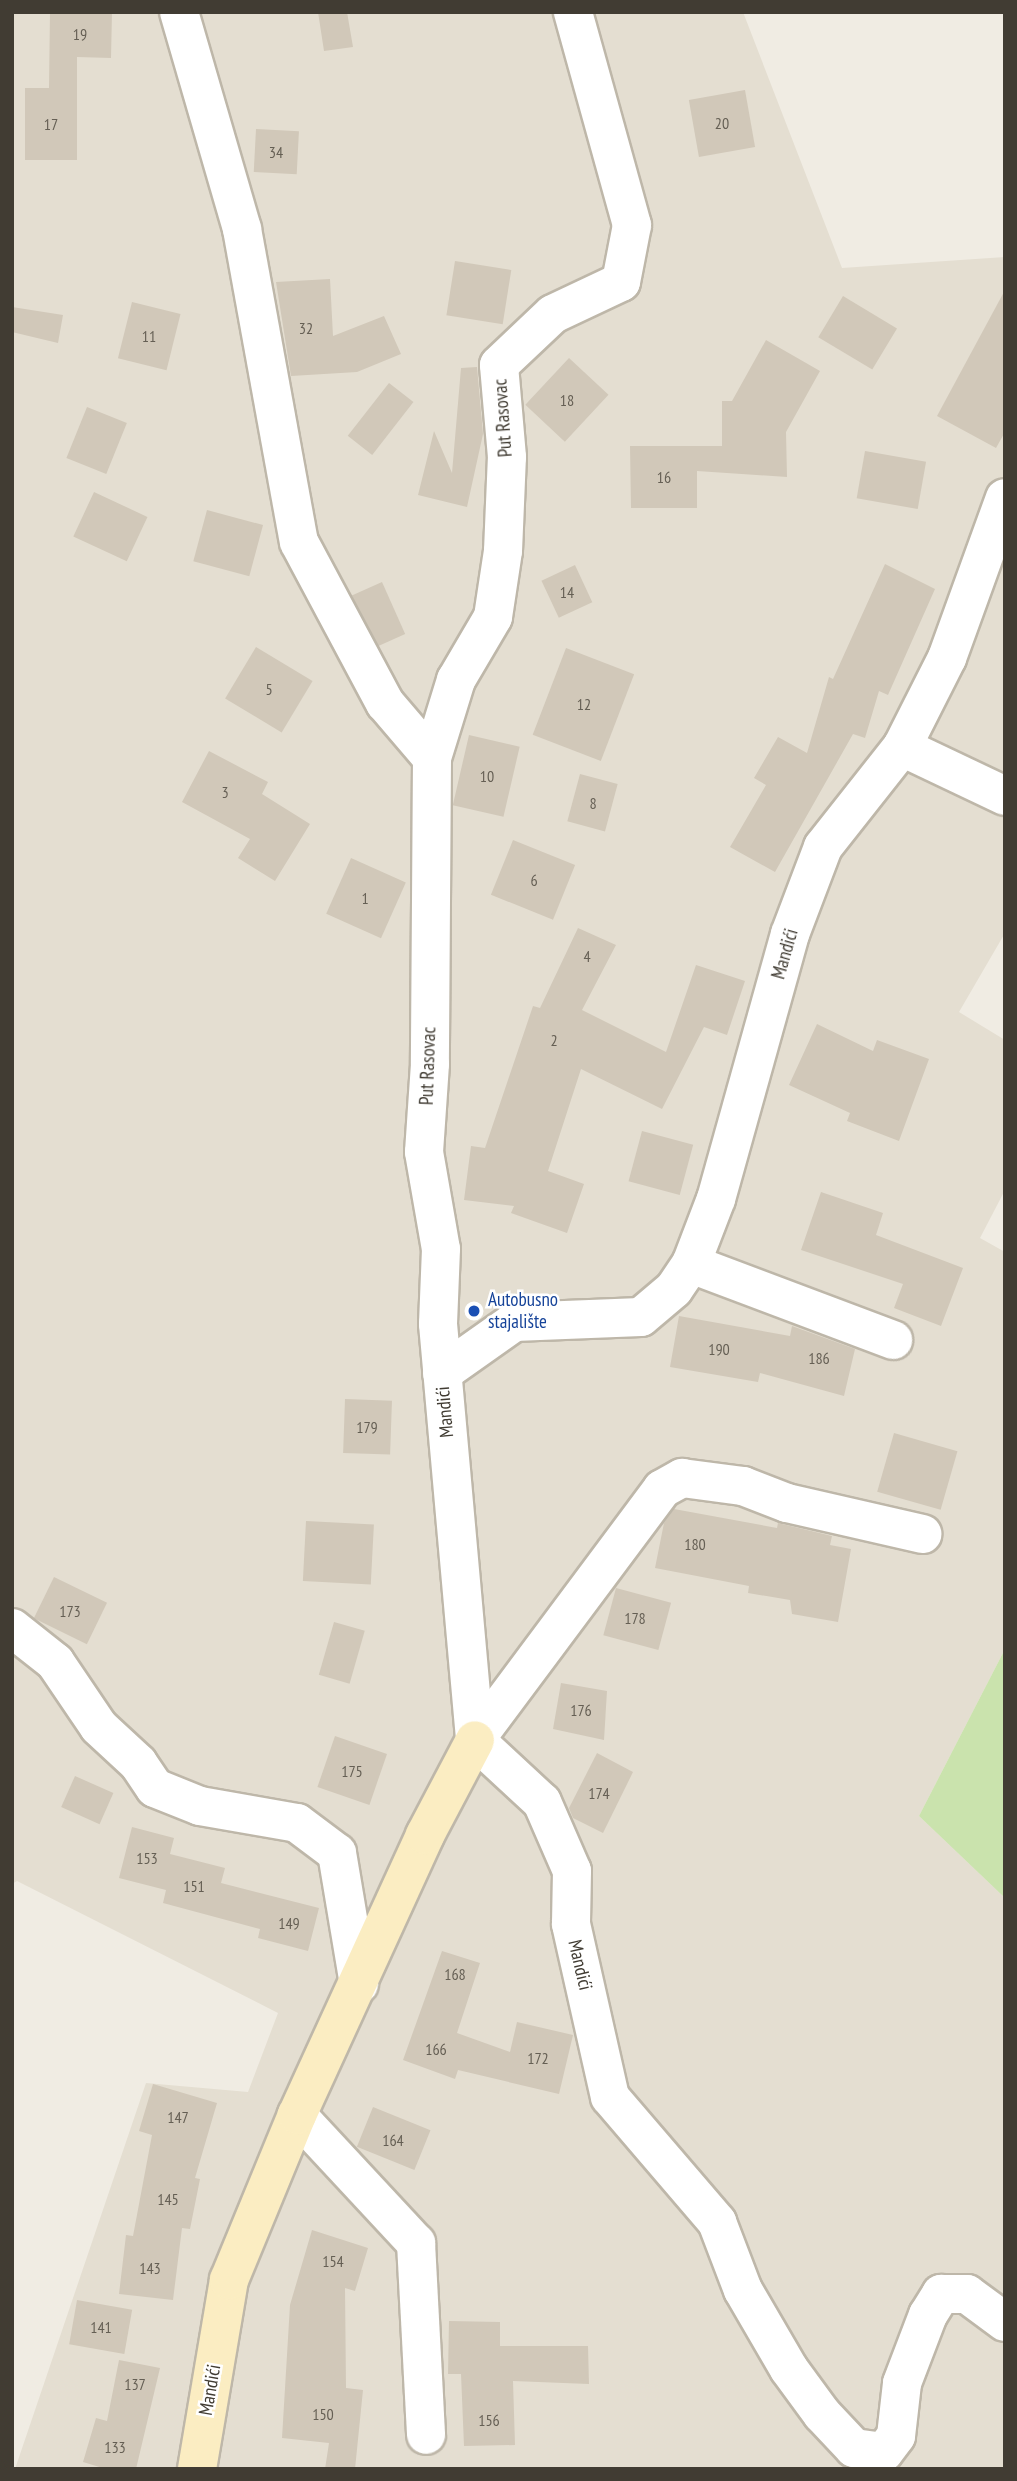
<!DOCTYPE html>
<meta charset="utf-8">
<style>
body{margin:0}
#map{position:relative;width:1017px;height:2481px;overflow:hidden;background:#f0ece3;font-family:"PT Sans Narrow",sans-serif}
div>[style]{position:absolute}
.residential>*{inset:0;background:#e4ded1}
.green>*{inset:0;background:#cae3ad}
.building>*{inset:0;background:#d1c8b9;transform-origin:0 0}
.roads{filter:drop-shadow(2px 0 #beb7a9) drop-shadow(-2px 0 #beb7a9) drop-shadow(0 2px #beb7a9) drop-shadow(0 -2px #beb7a9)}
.street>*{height:38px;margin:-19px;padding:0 19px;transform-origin:19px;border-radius:19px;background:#fff}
.secondary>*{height:38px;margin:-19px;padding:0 19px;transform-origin:19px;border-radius:19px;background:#fbedc2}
.dots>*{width:19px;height:19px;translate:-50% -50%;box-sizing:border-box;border:4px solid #fff;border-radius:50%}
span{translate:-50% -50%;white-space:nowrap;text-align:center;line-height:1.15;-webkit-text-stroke:5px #fff;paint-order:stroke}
.number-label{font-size:16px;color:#655f54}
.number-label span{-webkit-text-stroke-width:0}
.street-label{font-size:19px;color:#413c33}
.transit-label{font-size:19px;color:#164399}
.left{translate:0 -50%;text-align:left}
.frame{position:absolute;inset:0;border:14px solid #413c33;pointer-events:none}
</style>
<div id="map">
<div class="residential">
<div style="clip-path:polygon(12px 12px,743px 12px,842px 268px,1005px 257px,1005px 933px,959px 1012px,1005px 1040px,1005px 1190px,980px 1238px,1005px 1252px,1005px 1649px,919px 1816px,1005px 1898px,1005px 2469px,15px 2469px,146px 2083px,248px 2092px,278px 2013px,17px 1881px,12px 1884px)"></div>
</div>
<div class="green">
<div style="clip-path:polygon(1005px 1649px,1005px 1898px,919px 1816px)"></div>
</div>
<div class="building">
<div style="clip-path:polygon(50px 12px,112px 12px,111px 58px,77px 57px,77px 160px,25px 160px,25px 88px,49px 88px)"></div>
<div style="clip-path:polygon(318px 12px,347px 12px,353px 47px,324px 51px)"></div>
<div style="left:745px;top:90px;width:58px;height:57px;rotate:80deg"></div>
<div style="left:256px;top:129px;width:43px;height:43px;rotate:3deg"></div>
<div style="left:455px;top:261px;width:57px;height:55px;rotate:9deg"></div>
<div style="clip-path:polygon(330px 279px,333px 336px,384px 316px,401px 354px,357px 372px,291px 376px,276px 282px)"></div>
<div style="clip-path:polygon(1005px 290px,1005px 432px,996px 448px,937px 416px)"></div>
<div style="left:843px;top:296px;width:63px;height:48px;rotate:31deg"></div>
<div style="left:132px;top:302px;width:50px;height:58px;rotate:14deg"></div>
<div style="clip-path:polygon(12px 307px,63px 315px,58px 343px,12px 332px)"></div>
<div style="clip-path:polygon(766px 340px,820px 371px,786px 432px,787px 477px,697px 471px,697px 508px,631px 508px,630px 446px,722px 446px,722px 401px,732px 401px)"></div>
<div style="left:569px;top:358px;width:54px;height:64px;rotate:43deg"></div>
<div style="clip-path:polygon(477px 367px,483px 434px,467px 507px,418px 495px,434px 431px,452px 473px,461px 368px)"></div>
<div style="left:389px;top:383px;width:31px;height:67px;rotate:38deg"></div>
<div style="left:87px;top:407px;width:43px;height:55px;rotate:22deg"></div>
<div style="left:865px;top:451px;width:62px;height:48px;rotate:10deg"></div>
<div style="left:94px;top:492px;width:59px;height:49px;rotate:25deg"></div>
<div style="left:207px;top:510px;width:58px;height:53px;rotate:15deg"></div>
<div style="clip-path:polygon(885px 564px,935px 589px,888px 695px,879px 691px,865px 738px,853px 734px,775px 872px,730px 847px,766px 785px,754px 778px,778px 737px,807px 753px,829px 677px,833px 679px)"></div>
<div style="left:575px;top:565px;width:41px;height:37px;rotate:65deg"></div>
<div style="left:382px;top:582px;width:57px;height:33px;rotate:66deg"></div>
<div style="left:256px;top:647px;width:66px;height:60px;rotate:31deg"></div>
<div style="left:566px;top:648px;width:73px;height:93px;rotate:21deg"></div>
<div style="left:469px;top:735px;width:52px;height:72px;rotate:13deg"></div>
<div style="clip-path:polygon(209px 751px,268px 782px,262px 794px,310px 824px,275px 881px,238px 858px,250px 839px,182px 802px)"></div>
<div style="left:580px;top:774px;width:39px;height:49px;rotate:15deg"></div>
<div style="left:513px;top:840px;width:67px;height:59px;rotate:22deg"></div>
<div style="left:351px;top:858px;width:60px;height:61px;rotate:24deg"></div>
<div style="clip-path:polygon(578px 928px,616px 945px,582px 1010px,666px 1052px,696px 965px,745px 981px,727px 1035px,704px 1027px,662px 1109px,581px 1069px,548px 1171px,584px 1184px,567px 1233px,511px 1213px,514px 1206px,464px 1200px,471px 1146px,485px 1148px,533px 1006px,540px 1008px)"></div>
<div style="clip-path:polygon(817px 1024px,873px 1051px,877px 1040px,929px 1059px,899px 1141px,847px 1121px,850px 1113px,789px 1085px)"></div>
<div style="left:642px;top:1131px;width:53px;height:52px;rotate:15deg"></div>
<div style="clip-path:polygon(821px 1192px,883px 1213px,876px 1235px,963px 1268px,941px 1326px,894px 1308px,903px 1284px,801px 1250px)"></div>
<div style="clip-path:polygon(679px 1316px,790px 1336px,792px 1326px,855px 1349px,844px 1396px,760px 1373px,758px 1382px,670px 1367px)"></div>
<div style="left:345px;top:1399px;width:47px;height:54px;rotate:2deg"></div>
<div style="left:894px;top:1433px;width:66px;height:61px;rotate:16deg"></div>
<div style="clip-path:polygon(674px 1509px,777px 1528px,778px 1523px,832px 1536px,830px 1545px,851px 1549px,838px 1622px,792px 1614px,790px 1600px,748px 1593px,749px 1586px,655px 1568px,664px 1523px)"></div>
<div style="left:306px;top:1521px;width:68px;height:60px;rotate:3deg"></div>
<div style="left:54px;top:1577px;width:59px;height:46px;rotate:26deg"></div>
<div style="left:616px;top:1588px;width:57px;height:49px;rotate:15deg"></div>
<div style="left:334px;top:1622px;width:32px;height:55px;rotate:16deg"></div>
<div style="clip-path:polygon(561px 1683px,607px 1691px,604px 1740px,553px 1729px)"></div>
<div style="left:335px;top:1736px;width:55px;height:54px;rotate:19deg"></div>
<div style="clip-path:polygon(597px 1753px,633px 1772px,603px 1833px,573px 1818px,569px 1808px)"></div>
<div style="left:75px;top:1776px;width:42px;height:34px;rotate:24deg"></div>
<div style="clip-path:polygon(132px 1827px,174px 1838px,170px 1854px,225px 1868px,221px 1883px,319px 1908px,308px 1951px,258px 1938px,260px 1929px,163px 1903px,166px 1890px,119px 1878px)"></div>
<div style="clip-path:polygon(442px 1951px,480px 1963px,457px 2033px,510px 2052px,517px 2022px,573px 2035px,559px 2094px,458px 2070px,455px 2079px,403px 2060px)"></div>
<div style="clip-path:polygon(153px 2084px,217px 2103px,195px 2178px,200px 2179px,190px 2229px,182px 2228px,173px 2300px,119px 2294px,126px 2235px,133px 2236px,152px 2135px,139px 2131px)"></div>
<div style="left:373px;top:2107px;width:62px;height:43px;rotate:22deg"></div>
<div style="clip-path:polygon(312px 2230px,368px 2248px,355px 2291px,345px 2288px,346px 2388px,363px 2390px,355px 2469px,325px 2469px,329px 2443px,282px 2438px,290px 2305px)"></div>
<div style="left:77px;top:2300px;width:56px;height:45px;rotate:10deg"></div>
<div style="clip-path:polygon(449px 2321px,500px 2322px,500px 2346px,588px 2346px,589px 2384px,513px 2381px,515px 2445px,464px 2446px,461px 2374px,448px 2374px)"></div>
<div style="clip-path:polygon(119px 2360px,160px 2368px,136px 2469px,106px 2469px,83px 2462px,96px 2418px,107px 2421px)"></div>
</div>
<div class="roads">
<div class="street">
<div style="left:179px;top:12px;width:226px;rotate:73.8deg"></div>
<div style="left:242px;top:229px;width:318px;rotate:79.7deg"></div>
<div style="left:299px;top:542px;width:183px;rotate:61.9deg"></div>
<div style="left:385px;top:703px;width:72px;rotate:49.5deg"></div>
<div style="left:432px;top:758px;width:306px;rotate:90.4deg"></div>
<div style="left:430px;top:1064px;width:88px;rotate:93.9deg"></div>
<div style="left:424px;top:1152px;width:98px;rotate:80.1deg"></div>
<div style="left:441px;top:1249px;width:75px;rotate:92.3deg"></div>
<div style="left:438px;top:1324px;width:418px;rotate:84.9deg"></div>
<div style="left:475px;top:1740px;width:91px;rotate:42.8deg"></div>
<div style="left:542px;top:1802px;width:75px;rotate:66.5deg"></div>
<div style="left:572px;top:1871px;width:53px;rotate:91.1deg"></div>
<div style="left:571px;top:1924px;width:177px;rotate:77.3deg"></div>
<div style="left:610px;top:2097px;width:165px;rotate:49.4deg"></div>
<div style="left:717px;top:2222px;width:73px;rotate:69.1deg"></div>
<div style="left:743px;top:2290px;width:91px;rotate:59.8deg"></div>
<div style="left:789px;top:2369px;width:56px;rotate:53.7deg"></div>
<div style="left:822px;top:2414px;width:47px;rotate:46.7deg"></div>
<div style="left:854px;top:2448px;width:30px;rotate:8deg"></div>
<div style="left:884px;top:2452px;width:20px;rotate:-53deg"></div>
<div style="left:896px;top:2436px;width:53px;rotate:-83.5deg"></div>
<div style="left:902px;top:2383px;width:73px;rotate:-69.1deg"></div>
<div style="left:928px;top:2315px;width:25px;rotate:-58deg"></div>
<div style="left:941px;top:2294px;width:26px"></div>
<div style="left:967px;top:2294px;width:47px;rotate:36.4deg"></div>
<div style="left:902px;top:747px;width:114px;rotate:25.4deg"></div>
<div style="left:432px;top:758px;width:82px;rotate:-72.9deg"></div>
<div style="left:456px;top:680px;width:73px;rotate:-59.6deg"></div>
<div style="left:493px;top:617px;width:67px;rotate:-81.4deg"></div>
<div style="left:503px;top:551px;width:94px;rotate:-87.6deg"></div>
<div style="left:507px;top:457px;width:92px;rotate:-95deg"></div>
<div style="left:499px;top:365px;width:74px;rotate:-43.4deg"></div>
<div style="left:553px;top:314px;width:75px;rotate:-25.2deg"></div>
<div style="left:621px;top:282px;width:58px;rotate:-79.1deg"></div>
<div style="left:632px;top:225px;width:221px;rotate:-105.5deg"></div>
<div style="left:691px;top:1264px;width:216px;rotate:20.6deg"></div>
<div style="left:442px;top:1373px;width:88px;rotate:-35.3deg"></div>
<div style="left:514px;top:1322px;width:127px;rotate:-2.3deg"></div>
<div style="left:641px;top:1317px;width:43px;rotate:-40.3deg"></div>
<div style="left:674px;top:1289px;width:30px;rotate:-56deg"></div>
<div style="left:691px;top:1264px;width:70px;rotate:-69deg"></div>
<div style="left:716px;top:1199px;width:275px;rotate:-74.4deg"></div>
<div style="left:790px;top:934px;width:93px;rotate:-69.2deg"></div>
<div style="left:823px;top:847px;width:127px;rotate:-51.7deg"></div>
<div style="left:902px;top:747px;width:100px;rotate:-63.2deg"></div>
<div style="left:947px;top:658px;width:170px;rotate:-70.1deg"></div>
<div style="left:12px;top:1628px;width:55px;rotate:38.3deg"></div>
<div style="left:55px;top:1662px;width:78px;rotate:55.9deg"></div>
<div style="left:99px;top:1727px;width:53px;rotate:42.7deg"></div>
<div style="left:138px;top:1763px;width:30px;rotate:56deg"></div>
<div style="left:155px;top:1788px;width:48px;rotate:21.8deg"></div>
<div style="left:200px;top:1806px;width:98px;rotate:9.9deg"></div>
<div style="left:297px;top:1823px;width:50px;rotate:36.9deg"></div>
<div style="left:337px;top:1853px;width:133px;rotate:80.5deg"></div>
<div style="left:475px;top:1740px;width:313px;rotate:-53.3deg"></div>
<div style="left:662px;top:1489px;width:23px;rotate:-29deg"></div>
<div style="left:682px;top:1478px;width:62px;rotate:7.5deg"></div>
<div style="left:743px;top:1486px;width:47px;rotate:21.1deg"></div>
<div style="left:787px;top:1503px;width:139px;rotate:12.9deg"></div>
<div style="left:297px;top:2115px;width:175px;rotate:47.1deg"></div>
<div style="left:416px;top:2243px;width:192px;rotate:87deg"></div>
</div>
<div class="secondary">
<div style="left:197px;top:2469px;width:192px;rotate:-80.4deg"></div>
<div style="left:229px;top:2280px;width:178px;rotate:-67.6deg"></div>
<div style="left:297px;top:2115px;width:308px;rotate:-65.4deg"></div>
<div style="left:425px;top:1835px;width:107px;rotate:-62.2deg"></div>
</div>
</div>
<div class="dots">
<div style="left:474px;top:1311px;background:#1a4fb4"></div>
</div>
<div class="number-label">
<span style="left:80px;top:34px">19</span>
<span style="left:722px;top:123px">20</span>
<span style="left:51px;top:124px">17</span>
<span style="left:276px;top:152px">34</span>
<span style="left:306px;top:328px">32</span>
<span style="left:149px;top:336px">11</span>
<span style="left:567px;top:400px">18</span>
<span style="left:664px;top:477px">16</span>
<span style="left:567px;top:592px">14</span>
<span style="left:269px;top:689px">5</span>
<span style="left:584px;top:704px">12</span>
<span style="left:487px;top:776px">10</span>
<span style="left:225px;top:792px">3</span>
<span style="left:593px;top:803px">8</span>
<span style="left:534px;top:880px">6</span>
<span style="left:365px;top:898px">1</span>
<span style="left:587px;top:956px">4</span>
<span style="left:554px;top:1040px">2</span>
<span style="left:719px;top:1349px">190</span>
<span style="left:819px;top:1358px">186</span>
<span style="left:367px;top:1427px">179</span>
<span style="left:695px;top:1544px">180</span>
<span style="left:70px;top:1611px">173</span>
<span style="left:635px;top:1618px">178</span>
<span style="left:581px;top:1710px">176</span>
<span style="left:352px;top:1771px">175</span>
<span style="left:599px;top:1793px">174</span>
<span style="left:147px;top:1858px">153</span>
<span style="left:194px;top:1886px">151</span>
<span style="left:289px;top:1923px">149</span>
<span style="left:455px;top:1974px">168</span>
<span style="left:436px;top:2049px">166</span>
<span style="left:538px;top:2058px">172</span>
<span style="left:178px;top:2117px">147</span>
<span style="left:393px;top:2140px">164</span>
<span style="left:168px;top:2199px">145</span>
<span style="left:333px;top:2261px">154</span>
<span style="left:150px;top:2268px">143</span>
<span style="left:101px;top:2327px">141</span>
<span style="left:135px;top:2384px">137</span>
<span style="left:323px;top:2414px">150</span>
<span style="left:489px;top:2420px">156</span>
<span style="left:115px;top:2447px">133</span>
</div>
<div class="street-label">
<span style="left:503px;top:418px;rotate:-94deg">Put Rasovac</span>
<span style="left:785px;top:954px;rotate:-74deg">Mandići</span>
<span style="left:428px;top:1066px;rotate:-88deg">Put Rasovac</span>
<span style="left:445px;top:1412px;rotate:-95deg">Mandići</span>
<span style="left:580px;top:1965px;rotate:77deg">Mandići</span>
<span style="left:210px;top:2390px;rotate:-80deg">Mandići</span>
</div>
<div class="transit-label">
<span class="left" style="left:488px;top:1311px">Autobusno<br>stajalište</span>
</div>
<div class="frame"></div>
</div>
